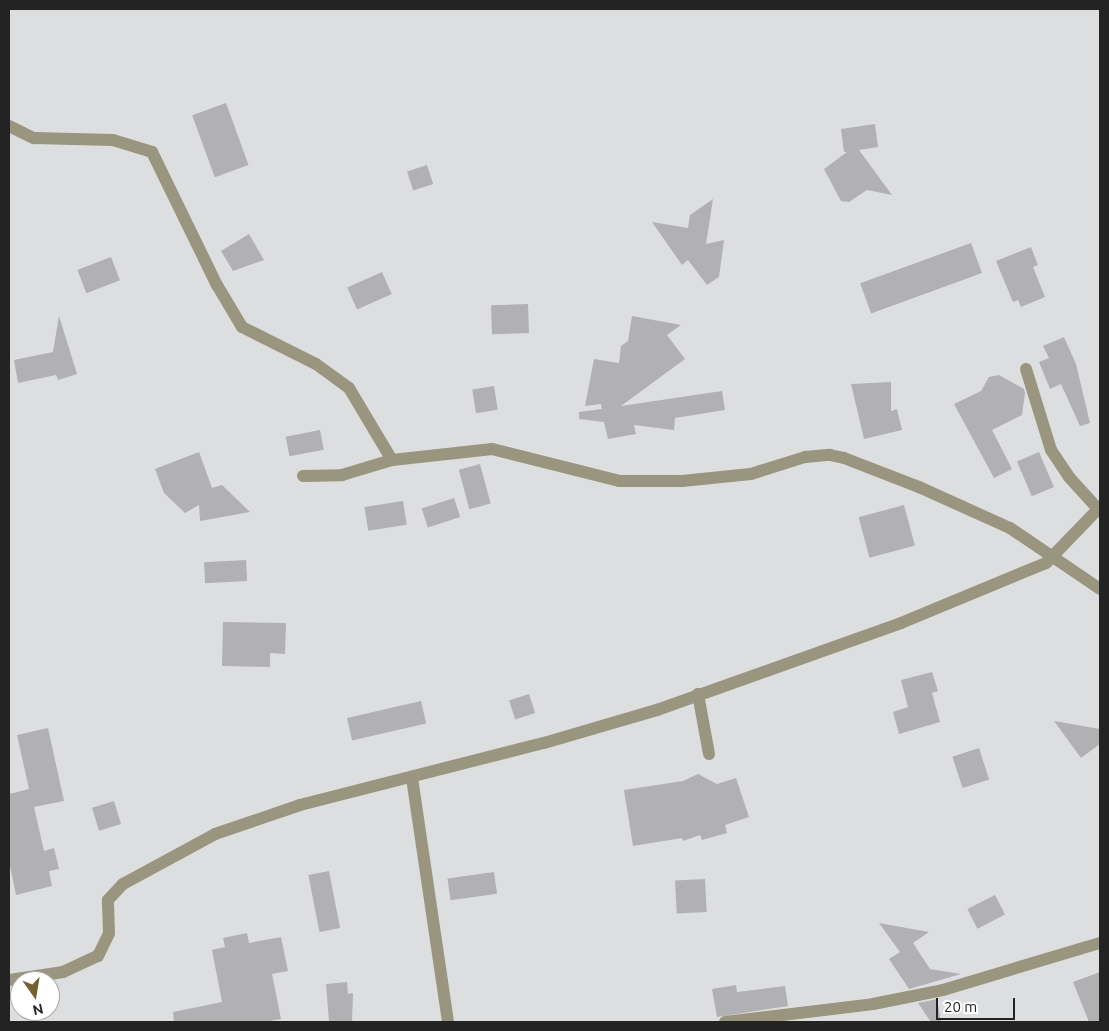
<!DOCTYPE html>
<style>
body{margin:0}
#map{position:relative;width:1109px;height:1031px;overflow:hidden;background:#dddedf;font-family:Ubuntu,sans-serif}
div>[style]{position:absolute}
.building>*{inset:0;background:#b1b1b3;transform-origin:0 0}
.lane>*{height:12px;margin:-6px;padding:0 6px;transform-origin:6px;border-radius:6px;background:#9a957f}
.street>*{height:12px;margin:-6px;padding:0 6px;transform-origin:6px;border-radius:6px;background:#9a957f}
span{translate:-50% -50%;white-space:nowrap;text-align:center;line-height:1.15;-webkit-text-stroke:4px #fff;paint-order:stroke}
.frame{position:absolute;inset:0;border:10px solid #232324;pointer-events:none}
.north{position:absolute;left:10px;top:971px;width:50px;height:50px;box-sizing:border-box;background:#fff;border:1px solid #a7a7a7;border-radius:50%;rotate:167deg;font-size:14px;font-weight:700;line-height:20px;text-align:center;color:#232324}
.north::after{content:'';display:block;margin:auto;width:18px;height:22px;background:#74612f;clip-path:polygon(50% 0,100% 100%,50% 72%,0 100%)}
.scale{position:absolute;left:936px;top:998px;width:79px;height:22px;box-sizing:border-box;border:2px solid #232324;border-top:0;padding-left:6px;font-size:15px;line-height:18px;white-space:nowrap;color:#232324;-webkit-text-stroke:4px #fff;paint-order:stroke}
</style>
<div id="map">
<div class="building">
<div style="left:226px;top:103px;width:66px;height:36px;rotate:70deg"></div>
<div style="clip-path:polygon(875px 124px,878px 147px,859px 150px,892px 195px,867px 190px,849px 202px,841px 201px,824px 169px,847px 152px,844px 152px,841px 129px)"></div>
<div style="left:427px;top:165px;width:20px;height:21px;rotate:72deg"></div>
<div style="clip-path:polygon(713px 199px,706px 244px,724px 240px,719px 277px,707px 285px,688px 260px,682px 265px,652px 222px,688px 228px,690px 215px)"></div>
<div style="clip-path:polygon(249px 234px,264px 260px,233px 271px,221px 251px)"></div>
<div style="left:971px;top:243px;width:32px;height:118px;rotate:70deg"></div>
<div style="clip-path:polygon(1031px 247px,1038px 265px,1033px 267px,1045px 297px,1021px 307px,1018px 300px,1013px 302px,996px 261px)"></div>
<div style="left:111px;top:257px;width:25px;height:36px;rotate:69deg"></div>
<div style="left:382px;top:272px;width:24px;height:38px;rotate:66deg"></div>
<div style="left:528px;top:304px;width:29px;height:37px;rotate:88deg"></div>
<div style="clip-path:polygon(59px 316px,77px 374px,58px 380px,56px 375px,18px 383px,14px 360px,53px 352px)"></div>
<div style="clip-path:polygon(632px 316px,681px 325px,667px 335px,685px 359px,621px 406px,722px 391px,725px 410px,675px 418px,674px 430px,634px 425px,636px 434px,608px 439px,604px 422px,579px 419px,579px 412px,602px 409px,601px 404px,585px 406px,594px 359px,619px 363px,621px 346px,628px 341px)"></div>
<div style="clip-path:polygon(1064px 337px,1076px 364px,1090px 423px,1080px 426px,1061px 384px,1050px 389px,1039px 362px,1049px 358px,1043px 346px)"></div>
<div style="clip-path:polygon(999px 375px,1024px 389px,1025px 393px,1022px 415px,992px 430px,1012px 469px,994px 478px,954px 404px,981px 391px,989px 377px)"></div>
<div style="clip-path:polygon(891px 382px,891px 411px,897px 409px,902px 430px,864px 439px,851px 384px)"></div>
<div style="left:494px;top:386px;width:24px;height:22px;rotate:81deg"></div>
<div style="left:320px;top:430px;width:20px;height:35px;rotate:79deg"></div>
<div style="clip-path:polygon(199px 452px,212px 488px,222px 485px,250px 512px,200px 521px,199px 505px,185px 513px,164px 493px,155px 469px)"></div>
<div style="left:1039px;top:452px;width:38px;height:24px;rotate:67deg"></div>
<div style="left:480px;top:464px;width:41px;height:22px;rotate:75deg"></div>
<div style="left:454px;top:498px;width:20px;height:34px;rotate:72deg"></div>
<div style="left:403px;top:501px;width:24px;height:39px;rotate:81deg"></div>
<div style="left:904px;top:505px;width:42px;height:47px;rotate:75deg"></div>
<div style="left:246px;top:560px;width:21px;height:42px;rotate:87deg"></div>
<div style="clip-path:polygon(223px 622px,286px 623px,285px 654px,270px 653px,270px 667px,222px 666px)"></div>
<div style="clip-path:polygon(932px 672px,938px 691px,932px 693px,940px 722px,899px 734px,893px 712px,908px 707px,901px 680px)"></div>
<div style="left:529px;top:694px;width:20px;height:21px;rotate:72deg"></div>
<div style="left:421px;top:701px;width:23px;height:76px;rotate:77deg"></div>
<div style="clip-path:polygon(1054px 721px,1100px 729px,1100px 744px,1081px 758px)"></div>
<div style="clip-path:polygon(48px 728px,64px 801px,34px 807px,44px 851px,54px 848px,59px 869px,49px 871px,52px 886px,16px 895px,9px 861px,9px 794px,29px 789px,17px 735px)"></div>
<div style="left:979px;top:748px;width:33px;height:28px;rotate:72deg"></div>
<div style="clip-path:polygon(698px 774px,717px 784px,736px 778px,749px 817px,725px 825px,727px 833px,702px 840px,700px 835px,683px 841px,682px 838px,633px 846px,624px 790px,683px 781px)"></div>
<div style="left:114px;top:801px;width:24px;height:23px;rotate:73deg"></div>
<div style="left:329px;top:871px;width:58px;height:21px;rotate:79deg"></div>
<div style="left:494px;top:872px;width:22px;height:47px;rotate:82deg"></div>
<div style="left:705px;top:879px;width:33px;height:30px;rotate:87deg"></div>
<div style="left:995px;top:895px;width:22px;height:31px;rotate:63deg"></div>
<div style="clip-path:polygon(879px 923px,929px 932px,913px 943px,930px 969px,961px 974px,909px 989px,889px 959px,900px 952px)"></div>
<div style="clip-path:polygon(247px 933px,249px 943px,281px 937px,288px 971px,272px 974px,281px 1019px,264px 1022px,174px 1022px,173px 1012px,222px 1002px,212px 950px,225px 947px,223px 938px)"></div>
<div style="clip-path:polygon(1100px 972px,1100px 1022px,1089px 1022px,1073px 982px)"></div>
<div style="clip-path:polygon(347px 982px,348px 994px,353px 993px,352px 1022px,329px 1022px,326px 984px)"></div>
<div style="clip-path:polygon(736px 985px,737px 992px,785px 986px,788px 1006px,717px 1017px,712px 989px)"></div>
<div style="clip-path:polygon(937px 999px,941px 1022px,931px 1022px,918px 1003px)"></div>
</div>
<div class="lane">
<div style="left:698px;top:694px;width:61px;rotate:79.6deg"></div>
</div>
<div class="street">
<div style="left:9px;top:126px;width:28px;rotate:26deg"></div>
<div style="left:34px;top:138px;width:79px;rotate:1.5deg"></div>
<div style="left:113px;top:140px;width:41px;rotate:17.1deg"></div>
<div style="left:152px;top:152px;width:148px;rotate:64deg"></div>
<div style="left:217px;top:285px;width:49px;rotate:59.2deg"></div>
<div style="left:242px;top:327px;width:83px;rotate:26.6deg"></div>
<div style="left:316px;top:364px;width:41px;rotate:36deg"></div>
<div style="left:349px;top:388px;width:84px;rotate:59.2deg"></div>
<div style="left:1026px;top:369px;width:85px;rotate:72.8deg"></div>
<div style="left:1051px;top:450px;width:32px;rotate:56deg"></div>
<div style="left:1069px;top:477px;width:43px;rotate:47.8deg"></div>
<div style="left:303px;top:476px;width:39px;rotate:-1deg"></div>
<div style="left:342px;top:475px;width:52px;rotate:-16.7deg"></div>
<div style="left:392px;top:460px;width:101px;rotate:-6.3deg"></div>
<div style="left:492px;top:449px;width:131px;rotate:14.1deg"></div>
<div style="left:619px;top:481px;width:63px"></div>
<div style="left:682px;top:481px;width:69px;rotate:-5.8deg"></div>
<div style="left:751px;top:474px;width:57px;rotate:-17.5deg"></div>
<div style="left:805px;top:457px;width:25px;rotate:-5deg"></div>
<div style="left:830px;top:455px;width:14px;rotate:12deg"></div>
<div style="left:844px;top:458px;width:80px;rotate:21.1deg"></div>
<div style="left:919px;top:487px;width:100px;rotate:24.3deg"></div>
<div style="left:1010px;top:528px;width:109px;rotate:34.1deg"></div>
<div style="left:412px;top:778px;width:247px;rotate:81.6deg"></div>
<div style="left:9px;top:980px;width:55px;rotate:-8.4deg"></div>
<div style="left:63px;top:972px;width:38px;rotate:-25deg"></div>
<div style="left:98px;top:956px;width:25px;rotate:-64deg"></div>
<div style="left:109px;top:933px;width:33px;rotate:-92deg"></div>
<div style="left:108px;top:900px;width:22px;rotate:-47deg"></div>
<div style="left:123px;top:884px;width:105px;rotate:-28.5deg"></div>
<div style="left:215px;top:834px;width:90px;rotate:-18.8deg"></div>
<div style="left:300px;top:805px;width:252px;rotate:-14.3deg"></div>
<div style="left:544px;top:743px;width:118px;rotate:-16.3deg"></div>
<div style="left:657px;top:710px;width:259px;rotate:-19.6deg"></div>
<div style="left:901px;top:623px;width:157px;rotate:-22.5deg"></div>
<div style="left:1046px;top:563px;width:78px;rotate:-46deg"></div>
<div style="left:725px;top:1022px;width:149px;rotate:-6.9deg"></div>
<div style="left:873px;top:1004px;width:71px;rotate:-11.3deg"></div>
<div style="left:943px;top:990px;width:164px;rotate:-16.7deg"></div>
</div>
<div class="frame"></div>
<div class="north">N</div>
<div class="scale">20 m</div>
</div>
